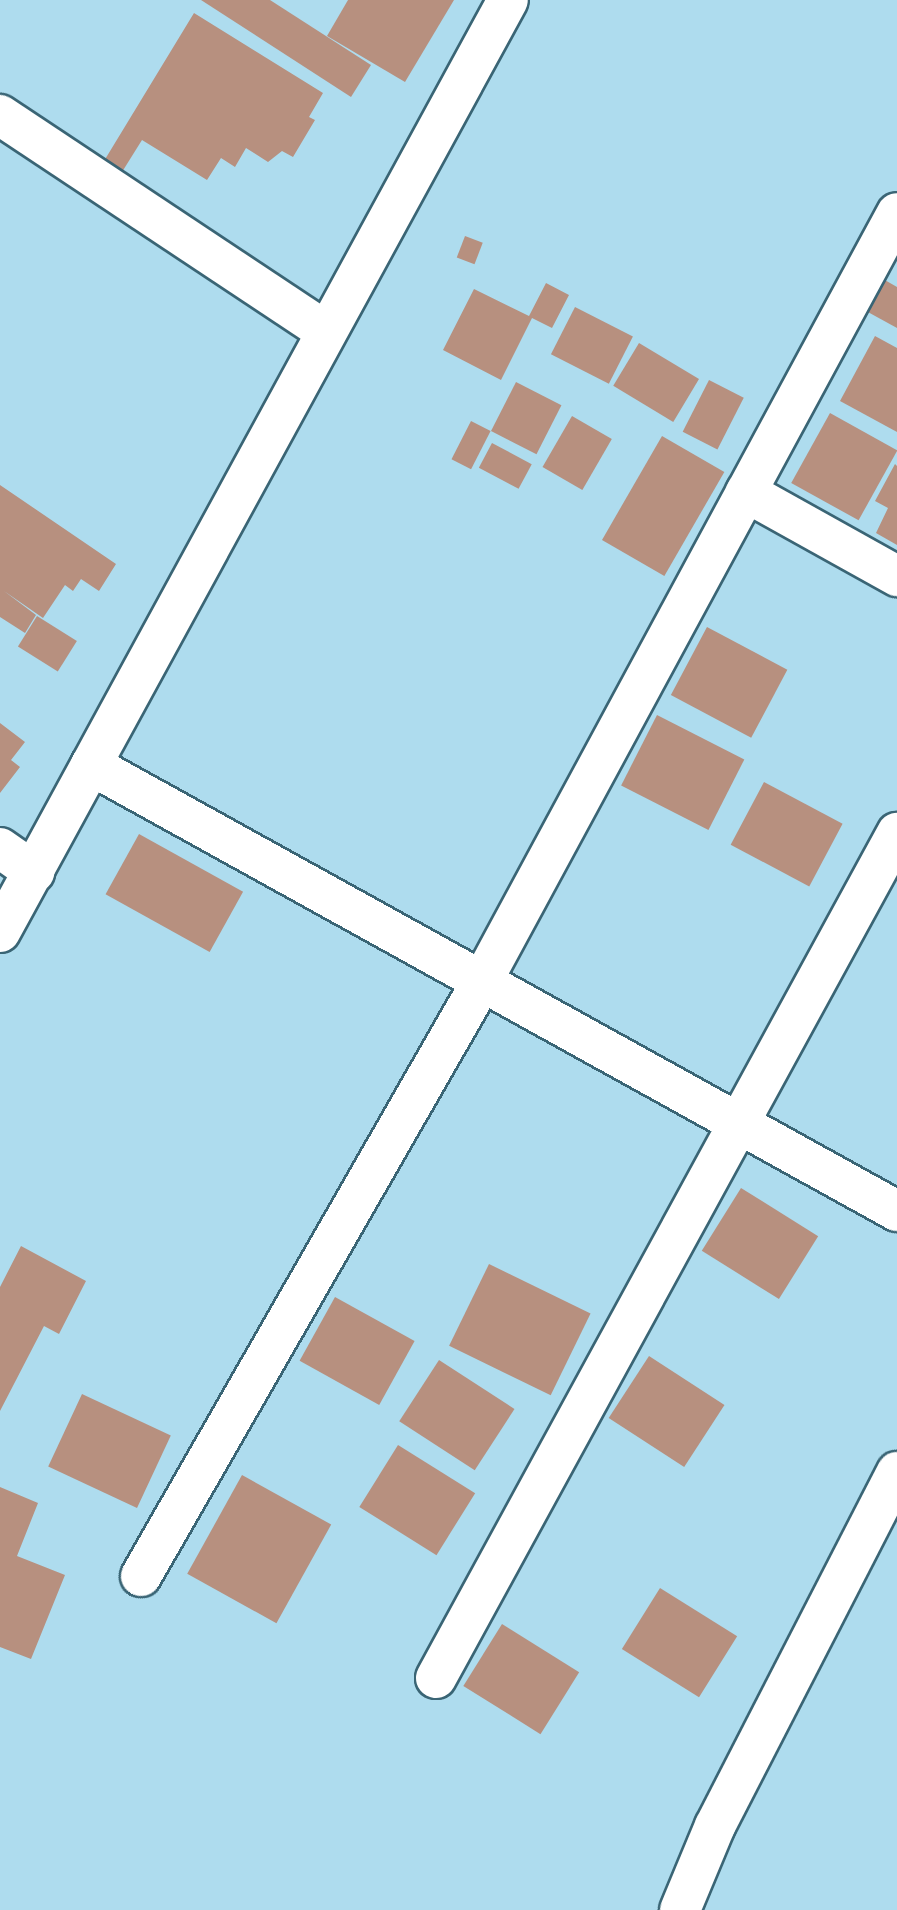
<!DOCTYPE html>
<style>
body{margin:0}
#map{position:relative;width:897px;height:1910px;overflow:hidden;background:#aedcee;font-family:"Work Sans",sans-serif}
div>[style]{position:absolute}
.building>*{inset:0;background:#b7907f;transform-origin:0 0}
.roads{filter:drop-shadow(2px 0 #3a6575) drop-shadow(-2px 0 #3a6575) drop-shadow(0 2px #3a6575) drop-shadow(0 -2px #3a6575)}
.minor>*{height:40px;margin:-20px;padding:0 20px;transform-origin:20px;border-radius:20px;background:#fff}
span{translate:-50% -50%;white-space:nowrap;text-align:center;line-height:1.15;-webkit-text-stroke:6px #eaf7fd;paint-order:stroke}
</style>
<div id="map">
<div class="building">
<div style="clip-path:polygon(201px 0,270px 0,371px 65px,351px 97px)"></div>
<div style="clip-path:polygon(348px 0,454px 0,405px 82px,327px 36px)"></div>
<div style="clip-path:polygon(194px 13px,323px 93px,309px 117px,315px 120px,293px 157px,282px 151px,268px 162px,246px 148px,235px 167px,221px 158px,207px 180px,142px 140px,122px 172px,104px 161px)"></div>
<div style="left:465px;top:236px;width:19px;height:23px;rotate:21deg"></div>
<div style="clip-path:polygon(883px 279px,897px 287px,897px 328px,866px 311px)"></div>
<div style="clip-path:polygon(546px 283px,569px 295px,552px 328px,532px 318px,501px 380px,443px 350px,474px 289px,529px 316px)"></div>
<div style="left:575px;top:307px;width:65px;height:53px;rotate:27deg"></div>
<div style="clip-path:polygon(875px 336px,897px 348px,897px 432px,840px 401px)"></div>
<div style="left:639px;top:343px;width:70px;height:50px;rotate:31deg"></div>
<div style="left:709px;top:380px;width:39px;height:58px;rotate:27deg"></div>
<div style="left:516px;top:382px;width:51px;height:55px;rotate:27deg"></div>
<div style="left:830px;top:413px;width:77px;height:80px;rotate:29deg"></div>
<div style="left:572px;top:416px;width:46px;height:59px;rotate:30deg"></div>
<div style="left:471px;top:421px;width:22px;height:43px;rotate:27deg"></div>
<div style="left:662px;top:436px;width:72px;height:120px;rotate:30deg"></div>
<div style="left:492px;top:443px;width:45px;height:28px;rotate:28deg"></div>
<div style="clip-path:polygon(895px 464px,897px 466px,897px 545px,876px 533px,888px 508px,875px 501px)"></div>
<div style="clip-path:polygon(0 485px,116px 564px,99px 591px,81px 579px,73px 591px,65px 585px,43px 618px,4px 591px,36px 615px,25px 633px,0 617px)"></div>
<div style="left:37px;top:616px;width:47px;height:36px;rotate:32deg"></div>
<div style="left:707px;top:627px;width:91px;height:77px;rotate:28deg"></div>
<div style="left:657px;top:715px;width:98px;height:79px;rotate:27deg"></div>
<div style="clip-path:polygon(0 723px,25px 742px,11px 760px,20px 767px,0 793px)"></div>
<div style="left:764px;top:782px;width:89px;height:71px;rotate:28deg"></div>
<div style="left:139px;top:834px;width:119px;height:69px;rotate:29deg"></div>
<div style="left:741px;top:1188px;width:91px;height:74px;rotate:32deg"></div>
<div style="clip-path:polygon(21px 1246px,86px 1281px,59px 1334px,44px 1326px,0 1411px,0 1287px)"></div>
<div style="left:489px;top:1264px;width:113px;height:91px;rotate:26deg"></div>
<div style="left:335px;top:1297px;width:91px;height:73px;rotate:29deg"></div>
<div style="left:649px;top:1356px;width:90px;height:74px;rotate:33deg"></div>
<div style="left:439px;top:1360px;width:90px;height:73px;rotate:33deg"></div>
<div style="left:82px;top:1394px;width:98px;height:80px;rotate:25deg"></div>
<div style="left:398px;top:1445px;width:91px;height:73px;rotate:32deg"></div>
<div style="left:242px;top:1475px;width:102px;height:113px;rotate:29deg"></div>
<div style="clip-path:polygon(0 1487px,38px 1503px,17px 1556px,65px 1575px,31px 1659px,0 1647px)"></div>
<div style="left:660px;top:1588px;width:91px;height:72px;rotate:32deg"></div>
<div style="left:502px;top:1624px;width:91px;height:73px;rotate:32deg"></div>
</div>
<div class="roads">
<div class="minor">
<div style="left:0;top:115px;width:390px;rotate:33.6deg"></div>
<div style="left:746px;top:492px;width:173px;rotate:29.1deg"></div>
<div style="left:91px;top:765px;width:921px;rotate:28.96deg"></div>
<div style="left:0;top:848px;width:42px;rotate:35.2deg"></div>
<div style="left:0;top:932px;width:1061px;rotate:-61.41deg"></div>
<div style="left:141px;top:1576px;width:684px;rotate:-60.17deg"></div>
<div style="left:481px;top:983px;width:875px;rotate:-61.62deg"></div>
<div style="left:436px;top:1678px;width:963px;rotate:-61.38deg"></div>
<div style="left:680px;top:1910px;width:91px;rotate:-67.4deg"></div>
<div style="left:715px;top:1826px;width:398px;rotate:-62.8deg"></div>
</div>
</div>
</div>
